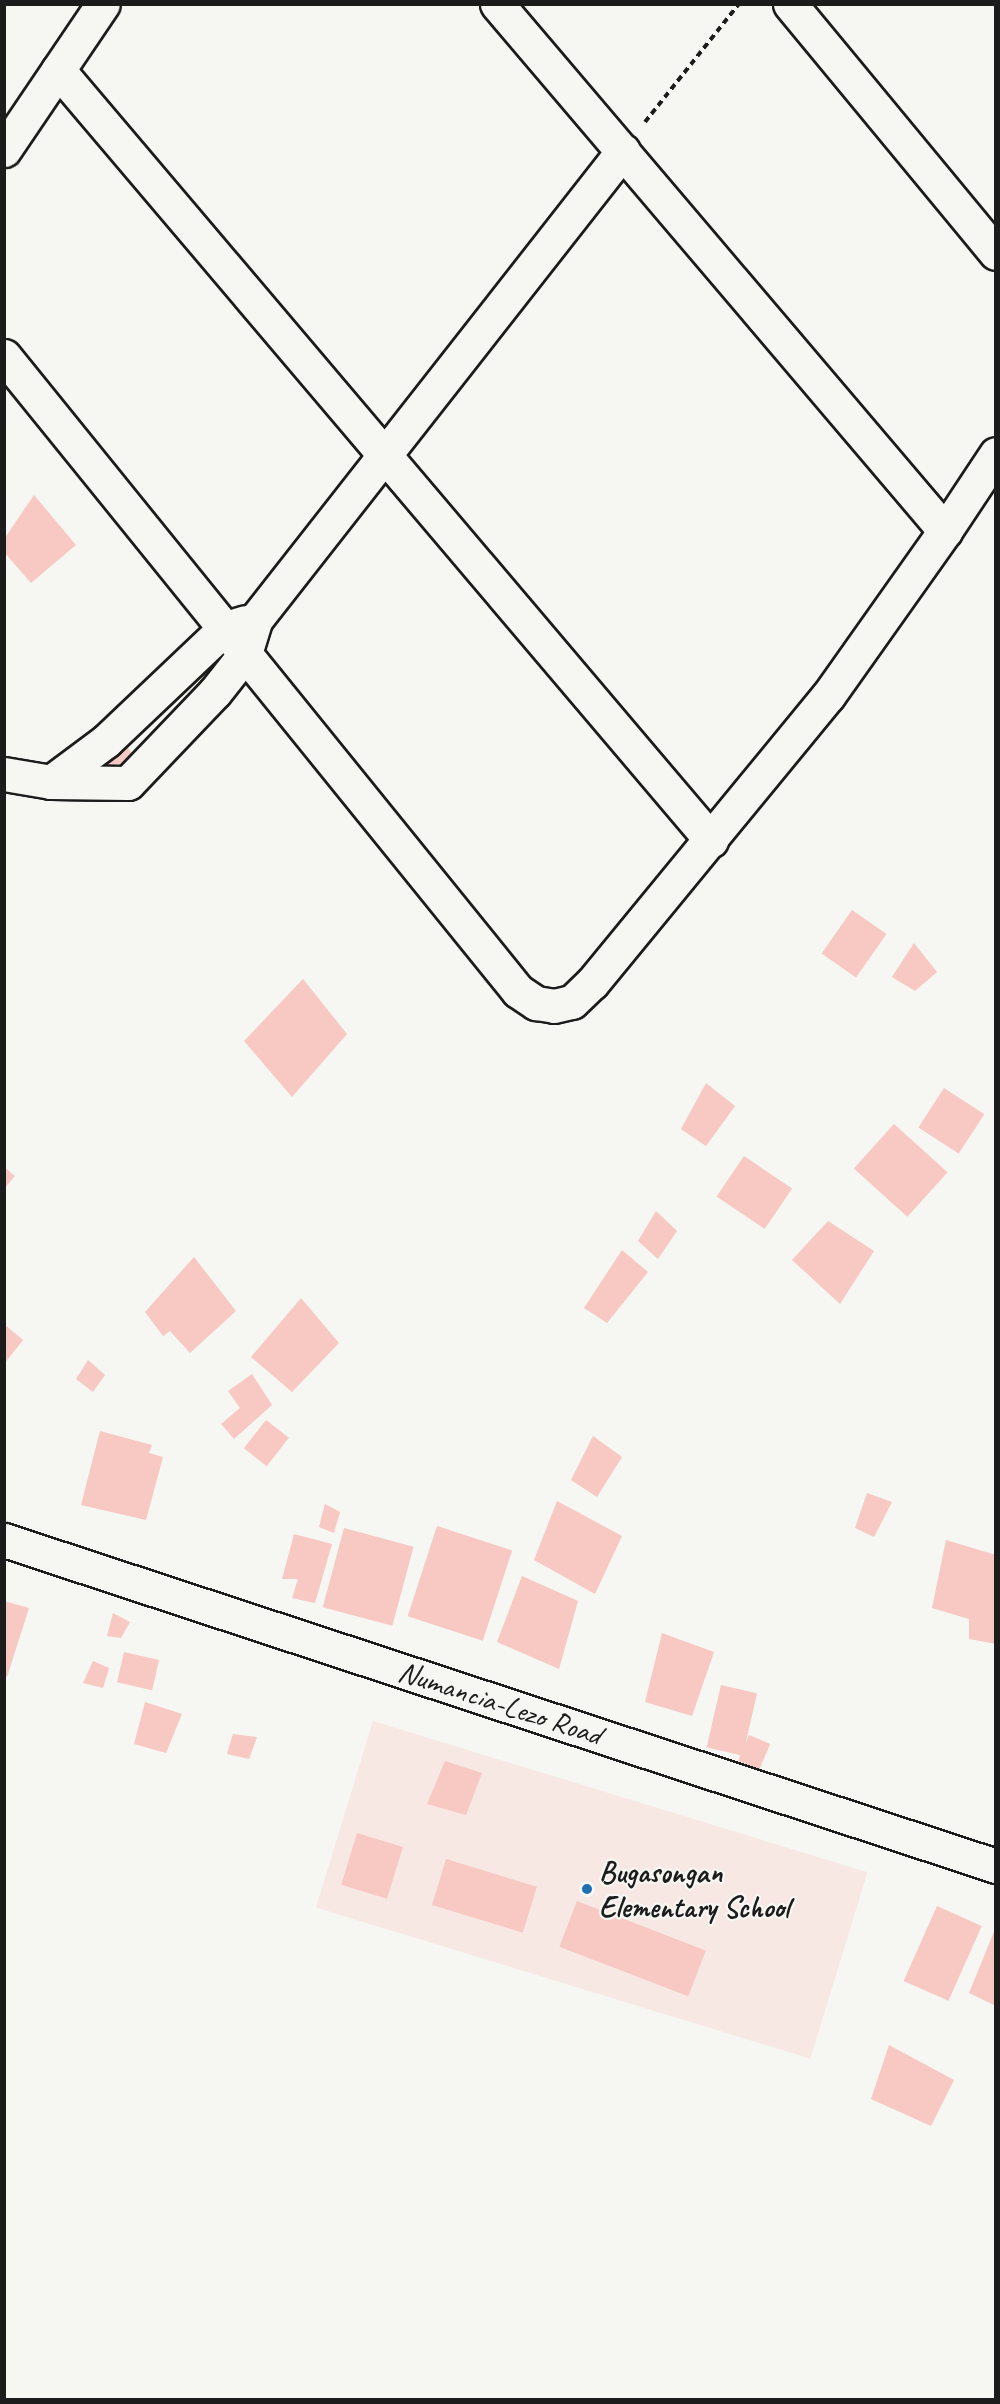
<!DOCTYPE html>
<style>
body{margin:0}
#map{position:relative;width:1000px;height:2404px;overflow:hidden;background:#f6f6f2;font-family:Caveat,sans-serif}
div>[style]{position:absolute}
.built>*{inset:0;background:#f7e8e4;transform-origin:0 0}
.building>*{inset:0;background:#f8c8c3;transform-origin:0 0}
.path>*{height:4px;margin-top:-2px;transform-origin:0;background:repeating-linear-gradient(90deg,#1c1c1c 0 6px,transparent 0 10.5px)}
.roads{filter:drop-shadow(2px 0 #1c1c1c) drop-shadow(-2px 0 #1c1c1c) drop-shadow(0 2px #1c1c1c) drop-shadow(0 -2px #1c1c1c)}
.minor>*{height:33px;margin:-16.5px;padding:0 16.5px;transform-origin:16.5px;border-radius:16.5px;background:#f6f6f2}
.secondary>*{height:33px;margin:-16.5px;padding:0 16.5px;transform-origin:16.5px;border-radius:16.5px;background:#f6f6f2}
.dots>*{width:16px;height:16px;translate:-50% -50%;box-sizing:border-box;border:3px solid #f6f6f2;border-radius:50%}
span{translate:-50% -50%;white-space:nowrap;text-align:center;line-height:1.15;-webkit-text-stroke:4.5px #f6f6f2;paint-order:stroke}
.street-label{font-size:30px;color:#1c1c1c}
.poi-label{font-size:30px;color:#1c1c1c;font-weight:700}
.left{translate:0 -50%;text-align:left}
.frame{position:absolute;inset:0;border:6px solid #1c1c1c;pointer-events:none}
</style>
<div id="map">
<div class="built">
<div style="left:373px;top:1721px;width:517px;height:195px;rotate:17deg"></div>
</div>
<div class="building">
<div style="clip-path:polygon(34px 495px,76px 545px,31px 583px,4px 552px,4px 539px)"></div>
<div style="left:124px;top:743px;width:18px;height:25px;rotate:52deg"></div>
<div style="left:852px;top:910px;width:42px;height:53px;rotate:35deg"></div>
<div style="clip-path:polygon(914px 943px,937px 972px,915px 991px,892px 977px)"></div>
<div style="clip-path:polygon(303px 979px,347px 1034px,292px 1097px,244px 1041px)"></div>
<div style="clip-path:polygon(706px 1083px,735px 1106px,706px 1146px,681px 1129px)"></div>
<div style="left:944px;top:1088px;width:48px;height:47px;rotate:33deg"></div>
<div style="left:894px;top:1124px;width:72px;height:60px;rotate:42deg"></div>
<div style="left:744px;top:1156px;width:58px;height:49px;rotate:34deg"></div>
<div style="clip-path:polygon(4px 1167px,15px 1176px,4px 1189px)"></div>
<div style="clip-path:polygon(656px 1211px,677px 1231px,658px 1259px,638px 1241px)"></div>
<div style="clip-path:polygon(828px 1221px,874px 1251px,840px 1304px,792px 1260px)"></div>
<div style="clip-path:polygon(622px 1250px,648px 1272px,607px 1323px,584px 1308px)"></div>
<div style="clip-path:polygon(194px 1257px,236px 1311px,190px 1353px,170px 1331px,163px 1336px,145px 1312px)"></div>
<div style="clip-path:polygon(301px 1298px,339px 1343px,292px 1392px,251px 1357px)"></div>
<div style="clip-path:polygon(4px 1324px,23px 1340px,4px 1364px)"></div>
<div style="clip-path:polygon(88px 1360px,105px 1375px,93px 1392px,76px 1379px)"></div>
<div style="clip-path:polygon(252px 1374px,272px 1405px,234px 1439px,221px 1424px,240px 1408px,228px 1391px)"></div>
<div style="left:266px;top:1420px;width:29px;height:36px;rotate:38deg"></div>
<div style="clip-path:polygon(100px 1431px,152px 1445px,149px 1453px,163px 1457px,146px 1520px,81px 1505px)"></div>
<div style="clip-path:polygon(593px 1436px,622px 1457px,597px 1497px,571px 1480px)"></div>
<div style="clip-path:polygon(867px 1493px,892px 1502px,874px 1537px,855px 1528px)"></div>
<div style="clip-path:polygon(557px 1501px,622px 1536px,595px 1594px,534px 1560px)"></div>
<div style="clip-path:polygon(325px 1504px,340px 1512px,334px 1533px,319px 1527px)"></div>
<div style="left:437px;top:1526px;width:79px;height:95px;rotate:18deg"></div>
<div style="left:344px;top:1528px;width:72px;height:82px;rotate:15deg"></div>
<div style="clip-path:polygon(294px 1534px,332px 1544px,315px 1603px,292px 1598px,298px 1579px,282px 1579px)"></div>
<div style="clip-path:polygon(946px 1540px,996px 1555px,996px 1644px,969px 1639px,969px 1619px,932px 1608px)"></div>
<div style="clip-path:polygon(522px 1576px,578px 1601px,559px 1669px,497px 1642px)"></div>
<div style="clip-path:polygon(4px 1601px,29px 1608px,7px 1677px,4px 1676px)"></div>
<div style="clip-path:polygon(113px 1613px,130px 1622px,121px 1638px,107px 1636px)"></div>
<div style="clip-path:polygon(662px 1633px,714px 1652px,692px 1716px,645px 1702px)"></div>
<div style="left:124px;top:1652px;width:36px;height:31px;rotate:13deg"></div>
<div style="clip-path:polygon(93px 1661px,109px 1668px,103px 1688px,83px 1683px)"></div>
<div style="left:721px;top:1685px;width:37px;height:64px;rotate:13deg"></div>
<div style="clip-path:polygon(145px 1702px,182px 1714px,166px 1753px,134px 1744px)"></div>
<div style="clip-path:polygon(233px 1734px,257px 1737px,249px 1759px,227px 1754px)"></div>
<div style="left:749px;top:1735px;width:23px;height:28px;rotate:23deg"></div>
<div style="clip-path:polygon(445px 1761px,482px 1773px,466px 1815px,427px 1804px)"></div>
<div style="left:357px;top:1833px;width:48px;height:54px;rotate:17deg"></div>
<div style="left:446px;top:1859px;width:95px;height:48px;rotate:17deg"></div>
<div style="left:577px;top:1901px;width:138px;height:49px;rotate:21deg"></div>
<div style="left:937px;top:1906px;width:49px;height:82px;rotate:24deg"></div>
<div style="clip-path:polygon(995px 1929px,996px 1929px,996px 2006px,969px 1993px)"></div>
<div style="clip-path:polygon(889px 2045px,954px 2080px,931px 2126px,871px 2099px)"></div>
</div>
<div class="path">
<div style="left:645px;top:122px;width:151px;rotate:-51.5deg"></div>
</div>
<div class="roads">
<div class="minor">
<div style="left:497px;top:4px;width:692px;rotate:49.63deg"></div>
<div style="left:790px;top:4px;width:323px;rotate:50.4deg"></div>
<div style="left:58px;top:70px;width:1010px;rotate:49.7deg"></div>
<div style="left:4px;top:150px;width:176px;rotate:-55.9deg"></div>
<div style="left:4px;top:356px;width:817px;rotate:51.01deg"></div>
<div style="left:518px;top:991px;width:22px;rotate:34deg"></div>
<div style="left:536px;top:1003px;width:18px;rotate:9deg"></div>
<div style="left:554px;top:1006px;width:18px;rotate:-13deg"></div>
<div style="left:572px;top:1002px;width:28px;rotate:-44deg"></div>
<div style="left:592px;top:983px;width:372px;rotate:-50.6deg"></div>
<div style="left:828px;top:696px;width:202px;rotate:-54.7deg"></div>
<div style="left:945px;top:531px;width:92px;rotate:-56.5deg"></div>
<div style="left:4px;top:774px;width:48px;rotate:9.7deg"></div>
<div style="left:51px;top:782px;width:77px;rotate:0.7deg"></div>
<div style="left:128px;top:783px;width:126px;rotate:-46.3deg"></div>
<div style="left:215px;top:692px;width:48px;rotate:-51.7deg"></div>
<div style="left:245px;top:654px;width:37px;rotate:-73deg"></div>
<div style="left:256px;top:619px;width:595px;rotate:-51.9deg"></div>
<div style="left:51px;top:782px;width:69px;rotate:-36.7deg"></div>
<div style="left:106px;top:741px;width:163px;rotate:-43.5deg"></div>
<div style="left:224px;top:629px;width:22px;rotate:-18deg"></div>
</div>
<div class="secondary">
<div style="left:4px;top:1540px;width:1044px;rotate:18.19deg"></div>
</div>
</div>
<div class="dots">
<div style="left:587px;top:1889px;background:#1f6fb2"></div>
</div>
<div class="street-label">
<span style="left:500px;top:1703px;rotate:18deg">Numancia-Lezo Road</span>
</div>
<div class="poi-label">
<span class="left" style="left:599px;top:1889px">Bugasongan<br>Elementary School</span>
</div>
<div class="frame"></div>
</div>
